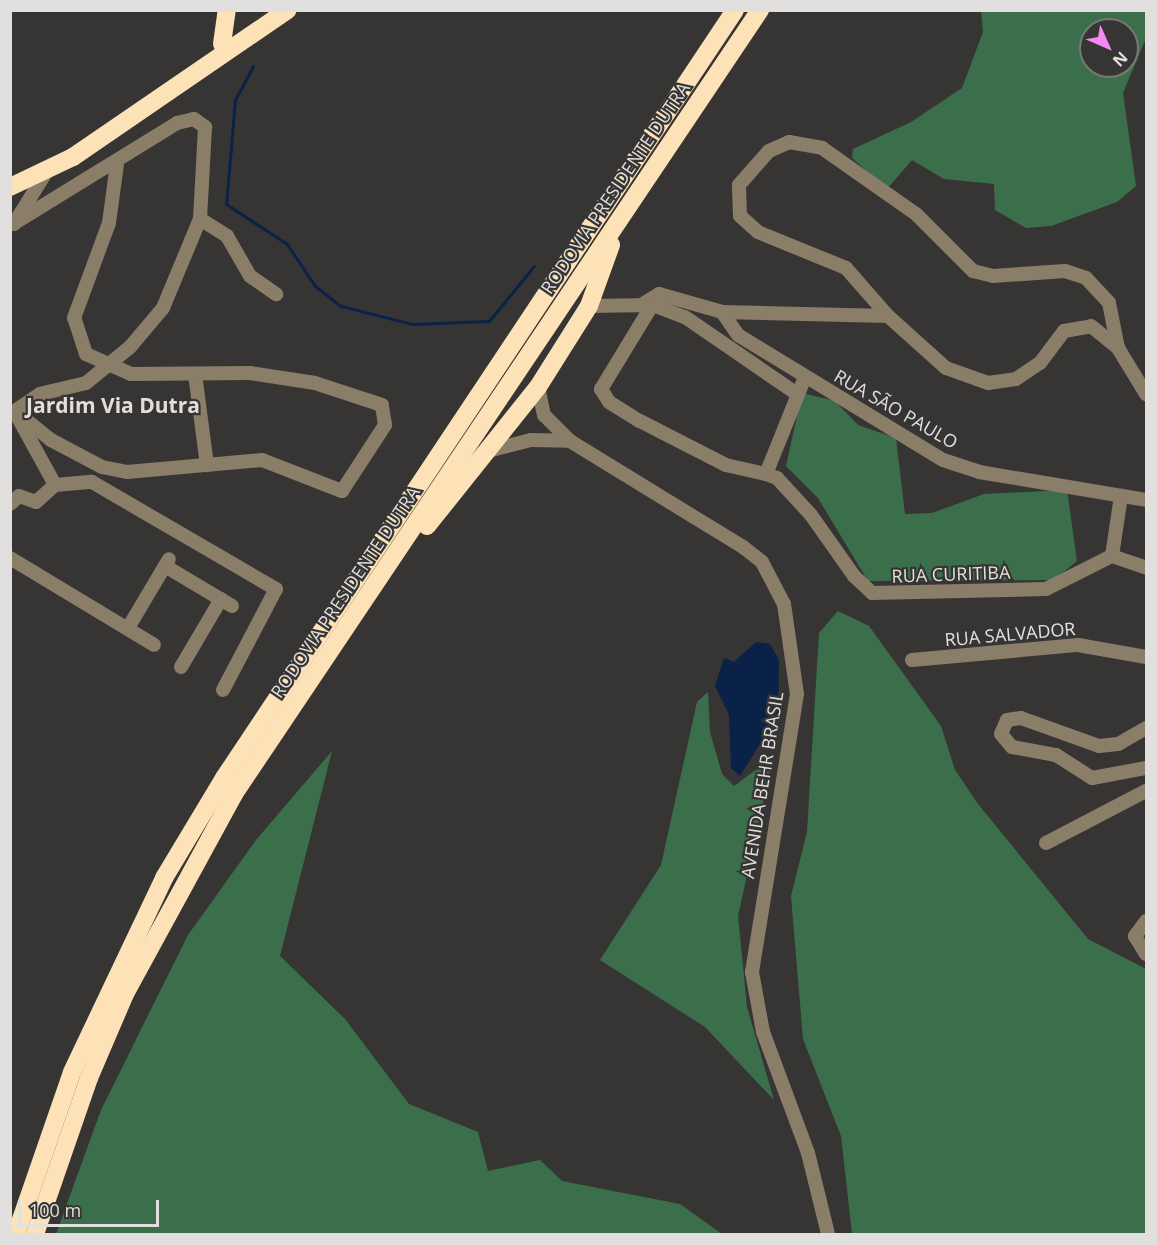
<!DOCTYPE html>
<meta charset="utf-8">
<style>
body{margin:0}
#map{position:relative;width:1157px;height:1245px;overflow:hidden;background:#373534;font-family:"Open Sans",sans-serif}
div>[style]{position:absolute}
.forest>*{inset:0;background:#3b6f4c}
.water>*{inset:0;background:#0a2148}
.stream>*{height:3px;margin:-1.5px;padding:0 1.5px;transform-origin:1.5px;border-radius:1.5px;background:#0a2148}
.minor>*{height:14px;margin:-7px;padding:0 7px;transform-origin:7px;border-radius:7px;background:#8b7e68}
.highway>*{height:18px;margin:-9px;padding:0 9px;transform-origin:9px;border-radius:9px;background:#fde2b7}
span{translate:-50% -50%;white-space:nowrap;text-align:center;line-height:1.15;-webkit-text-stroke:4.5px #373534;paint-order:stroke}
.street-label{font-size:18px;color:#e1e0df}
.quarter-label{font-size:21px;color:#e1dedc;font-weight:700}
.frame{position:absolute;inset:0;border:12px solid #e1e0df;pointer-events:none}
.north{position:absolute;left:1079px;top:18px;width:60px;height:60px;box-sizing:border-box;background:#373534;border:2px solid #7b7978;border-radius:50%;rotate:135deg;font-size:16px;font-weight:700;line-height:24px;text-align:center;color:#e1e0df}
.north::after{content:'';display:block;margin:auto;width:21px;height:27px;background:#f389f1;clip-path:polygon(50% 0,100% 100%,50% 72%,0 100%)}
.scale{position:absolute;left:18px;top:1200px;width:141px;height:27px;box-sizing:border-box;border:3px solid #e1e0df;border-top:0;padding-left:8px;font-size:18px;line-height:21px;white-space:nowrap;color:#e1e0df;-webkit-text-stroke:4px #373534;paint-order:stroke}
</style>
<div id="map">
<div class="forest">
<div style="clip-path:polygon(evenodd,981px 11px,1146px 11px,1146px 38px,1123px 93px,1136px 186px,1117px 202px,1051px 226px,1026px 228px,995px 210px,994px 184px,944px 179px,912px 160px,887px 189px,852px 158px,853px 149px,911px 122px,962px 88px,983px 32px,981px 11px,1091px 30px,1127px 30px,1127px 66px,1091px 66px,1091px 30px)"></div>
<div style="clip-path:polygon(802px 393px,835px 401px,858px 425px,896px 438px,905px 514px,932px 513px,984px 494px,1067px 490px,1077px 561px,1054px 580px,868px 581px,818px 498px,786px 466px)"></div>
<div style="clip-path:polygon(838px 611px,869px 626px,941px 726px,955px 770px,978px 804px,1088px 939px,1146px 969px,1146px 1234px,852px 1234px,841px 1136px,803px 1039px,791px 896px,807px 832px,819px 633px)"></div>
<div style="clip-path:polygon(708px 692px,710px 732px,722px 774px,734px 786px,773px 757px,738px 916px,747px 1007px,774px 1100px,705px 1027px,600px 960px,661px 865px,697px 702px)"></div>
<div style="clip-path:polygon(332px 751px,280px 956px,345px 1019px,409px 1104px,478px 1132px,488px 1171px,540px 1160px,562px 1181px,680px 1204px,722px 1234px,56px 1234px,101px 1110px,188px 935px,256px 840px)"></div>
</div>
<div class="water">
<div style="clip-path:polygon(756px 642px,770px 644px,779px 660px,778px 715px,740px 776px,731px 768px,729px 715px,715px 686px,724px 658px,734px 662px)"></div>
</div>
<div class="stream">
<div style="left:253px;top:66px;width:38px;rotate:118deg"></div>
<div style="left:235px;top:100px;width:104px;rotate:94.9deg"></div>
<div style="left:226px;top:204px;width:73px;rotate:33.3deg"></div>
<div style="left:287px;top:244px;width:50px;rotate:56.3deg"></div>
<div style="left:315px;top:286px;width:33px;rotate:38deg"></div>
<div style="left:341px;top:306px;width:73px;rotate:14.2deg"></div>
<div style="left:412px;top:324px;width:77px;rotate:-2.2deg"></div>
<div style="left:489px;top:321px;width:71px;rotate:-50.7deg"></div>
</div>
<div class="minor">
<div style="left:200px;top:219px;width:32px;rotate:32deg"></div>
<div style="left:227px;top:236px;width:46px;rotate:60.1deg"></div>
<div style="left:250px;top:276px;width:32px;rotate:35deg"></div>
<div style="left:13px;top:224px;width:193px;rotate:-31.6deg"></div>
<div style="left:177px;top:123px;width:17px;rotate:-13deg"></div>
<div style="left:194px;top:119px;width:14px;rotate:36deg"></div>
<div style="left:205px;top:127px;width:92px;rotate:93.1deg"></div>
<div style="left:200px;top:219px;width:96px;rotate:112.6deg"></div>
<div style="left:163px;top:308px;width:51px;rotate:130.2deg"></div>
<div style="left:130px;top:347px;width:57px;rotate:140.7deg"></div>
<div style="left:86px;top:383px;width:47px;rotate:166.6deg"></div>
<div style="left:40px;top:394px;width:30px;rotate:146deg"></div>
<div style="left:14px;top:224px;width:65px;rotate:-58.3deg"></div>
<div style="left:657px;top:297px;width:108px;rotate:121.3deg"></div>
<div style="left:601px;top:389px;width:15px;rotate:58deg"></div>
<div style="left:609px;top:402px;width:36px;rotate:32deg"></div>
<div style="left:640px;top:421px;width:97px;rotate:27.1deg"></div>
<div style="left:726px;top:465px;width:41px;rotate:12.7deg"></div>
<div style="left:766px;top:474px;width:105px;rotate:-68.1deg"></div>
<div style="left:643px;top:304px;width:19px;rotate:-32deg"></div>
<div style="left:659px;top:294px;width:66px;rotate:15.9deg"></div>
<div style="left:722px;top:312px;width:166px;rotate:1.4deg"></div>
<div style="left:888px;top:316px;width:78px;rotate:41.9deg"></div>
<div style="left:946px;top:368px;width:45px;rotate:19.7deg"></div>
<div style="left:988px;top:383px;width:28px;rotate:-8deg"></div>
<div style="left:1016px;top:379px;width:29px;rotate:-34deg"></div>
<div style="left:1040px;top:363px;width:40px;rotate:-53deg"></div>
<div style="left:1064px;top:331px;width:27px;rotate:-10deg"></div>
<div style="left:1091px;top:326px;width:35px;rotate:39deg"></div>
<div style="left:1118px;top:348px;width:54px;rotate:58.7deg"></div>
<div style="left:589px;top:306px;width:64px;rotate:-0.9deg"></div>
<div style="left:653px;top:305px;width:34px;rotate:21deg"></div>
<div style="left:685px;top:317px;width:136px;rotate:34.5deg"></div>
<div style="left:722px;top:312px;width:28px;rotate:55deg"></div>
<div style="left:738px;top:335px;width:240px;rotate:31.4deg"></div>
<div style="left:943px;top:460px;width:38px;rotate:18deg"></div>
<div style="left:979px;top:472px;width:169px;rotate:9.5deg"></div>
<div style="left:888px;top:316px;width:64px;rotate:-131.2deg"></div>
<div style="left:846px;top:268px;width:95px;rotate:-157.8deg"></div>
<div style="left:758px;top:232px;width:24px;rotate:-138deg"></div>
<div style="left:740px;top:216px;width:31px;rotate:-92deg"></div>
<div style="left:739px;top:185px;width:45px;rotate:-48.6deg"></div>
<div style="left:769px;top:151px;width:22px;rotate:-24deg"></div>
<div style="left:789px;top:142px;width:34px;rotate:10deg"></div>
<div style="left:822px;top:148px;width:115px;rotate:35.1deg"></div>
<div style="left:916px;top:214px;width:81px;rotate:45deg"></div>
<div style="left:973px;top:271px;width:21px;rotate:14deg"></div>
<div style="left:993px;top:276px;width:72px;rotate:-4deg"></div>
<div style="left:1065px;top:271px;width:22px;rotate:18deg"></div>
<div style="left:1086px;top:278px;width:34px;rotate:47deg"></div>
<div style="left:1109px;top:303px;width:46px;rotate:78.7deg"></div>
<div style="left:195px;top:374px;width:92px;rotate:82.5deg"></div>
<div style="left:538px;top:387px;width:29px;rotate:78deg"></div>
<div style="left:544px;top:415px;width:37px;rotate:45deg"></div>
<div style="left:570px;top:441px;width:203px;rotate:31.5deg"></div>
<div style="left:743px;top:547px;width:24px;rotate:38deg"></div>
<div style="left:762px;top:562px;width:47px;rotate:62.4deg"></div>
<div style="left:784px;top:604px;width:91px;rotate:81.8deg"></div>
<div style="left:797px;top:694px;width:282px;rotate:99.2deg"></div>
<div style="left:752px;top:972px;width:61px;rotate:79.6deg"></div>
<div style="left:763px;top:1032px;width:129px;rotate:69.6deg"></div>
<div style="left:808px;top:1153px;width:83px;rotate:76.1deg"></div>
<div style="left:15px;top:411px;width:46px;rotate:38.9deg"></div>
<div style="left:51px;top:440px;width:58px;rotate:27.9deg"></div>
<div style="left:102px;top:467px;width:25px;rotate:11deg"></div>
<div style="left:127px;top:472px;width:136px;rotate:-5.1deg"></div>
<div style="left:262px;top:460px;width:86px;rotate:21.2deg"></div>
<div style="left:342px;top:491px;width:79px;rotate:-56.9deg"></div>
<div style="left:385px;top:425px;width:20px;rotate:-99deg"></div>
<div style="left:382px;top:405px;width:71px;rotate:-161.8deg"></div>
<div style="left:315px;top:383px;width:66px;rotate:-171.3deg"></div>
<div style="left:250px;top:373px;width:119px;rotate:179.5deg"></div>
<div style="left:131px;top:374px;width:49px;rotate:-156deg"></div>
<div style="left:86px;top:354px;width:38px;rotate:-108deg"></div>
<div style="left:74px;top:318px;width:101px;rotate:-69.8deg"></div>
<div style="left:109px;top:223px;width:60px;rotate:-82.3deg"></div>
<div style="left:16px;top:414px;width:81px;rotate:61.2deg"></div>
<div style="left:55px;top:485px;width:37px;rotate:-5deg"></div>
<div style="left:92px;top:482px;width:213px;rotate:30.2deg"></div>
<div style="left:276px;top:589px;width:114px;rotate:117.7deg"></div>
<div style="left:492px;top:450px;width:40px;rotate:-14.4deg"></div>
<div style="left:531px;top:440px;width:39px;rotate:1deg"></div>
<div style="left:766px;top:474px;width:12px;rotate:20deg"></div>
<div style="left:777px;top:478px;width:50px;rotate:47.4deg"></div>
<div style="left:811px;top:515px;width:75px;rotate:54.8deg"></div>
<div style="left:854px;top:576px;width:25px;rotate:43deg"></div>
<div style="left:872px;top:593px;width:174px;rotate:-1.3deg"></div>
<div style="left:1046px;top:589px;width:74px;rotate:-26.6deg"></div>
<div style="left:1112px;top:556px;width:36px;rotate:19deg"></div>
<div style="left:10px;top:504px;width:12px;rotate:-42deg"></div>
<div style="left:19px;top:496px;width:18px;rotate:19deg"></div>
<div style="left:36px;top:502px;width:25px;rotate:-42deg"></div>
<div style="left:1112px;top:556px;width:61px;rotate:-81.5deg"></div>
<div style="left:10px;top:558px;width:168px;rotate:31.1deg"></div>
<div style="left:165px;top:566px;width:78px;rotate:30.8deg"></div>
<div style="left:128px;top:628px;width:80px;rotate:-59.3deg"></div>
<div style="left:912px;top:660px;width:167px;rotate:-5.2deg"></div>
<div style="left:1078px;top:645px;width:69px;rotate:10deg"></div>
<div style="left:181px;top:667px;width:79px;rotate:-59.5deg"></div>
<div style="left:1146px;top:728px;width:32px;rotate:150deg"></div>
<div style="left:1118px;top:744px;width:19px;rotate:174deg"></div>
<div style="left:1099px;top:746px;width:83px;rotate:-160.3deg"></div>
<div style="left:1021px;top:718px;width:14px;rotate:172deg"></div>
<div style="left:1007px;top:720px;width:15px;rotate:113deg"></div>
<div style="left:1001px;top:734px;width:17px;rotate:50deg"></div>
<div style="left:1012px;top:747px;width:45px;rotate:10.3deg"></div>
<div style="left:1056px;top:755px;width:43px;rotate:32.6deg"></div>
<div style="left:1092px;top:778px;width:55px;rotate:-10.5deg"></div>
<div style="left:1046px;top:843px;width:113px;rotate:-27.5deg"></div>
<div style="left:1146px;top:921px;width:19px;rotate:126deg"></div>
<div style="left:1135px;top:936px;width:21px;rotate:59deg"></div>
</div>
<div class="highway">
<div style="left:222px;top:44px;width:34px;rotate:-82deg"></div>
<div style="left:10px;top:187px;width:70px;rotate:-25.5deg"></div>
<div style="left:73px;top:157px;width:260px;rotate:-34.4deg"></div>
<div style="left:427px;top:526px;width:178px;rotate:-51.4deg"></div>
<div style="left:538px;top:387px;width:96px;rotate:-57.8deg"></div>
<div style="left:589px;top:306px;width:65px;rotate:-70.2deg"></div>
<div style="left:16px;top:1234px;width:171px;rotate:-70.9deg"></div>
<div style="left:72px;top:1072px;width:215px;rotate:-64.6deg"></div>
<div style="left:164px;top:878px;width:117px;rotate:-59deg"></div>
<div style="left:224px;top:778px;width:922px;rotate:-56.36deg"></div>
<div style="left:35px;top:1234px;width:165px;rotate:-70.9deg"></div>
<div style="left:89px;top:1078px;width:91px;rotate:-66.8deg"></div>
<div style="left:125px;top:994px;width:228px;rotate:-61.4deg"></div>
<div style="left:234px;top:794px;width:944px;rotate:-56.14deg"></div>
</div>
<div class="street-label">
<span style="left:615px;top:188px;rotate:-56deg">RODOVIA PRESIDENTE DUTRA</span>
<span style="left:896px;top:409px;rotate:30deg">RUA SÃO PAULO</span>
<span style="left:951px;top:574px;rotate:-2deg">RUA CURITIBA</span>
<span style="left:345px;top:592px;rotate:-56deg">RODOVIA PRESIDENTE DUTRA</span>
<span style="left:1010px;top:634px;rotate:-5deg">RUA SALVADOR</span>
<span style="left:762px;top:785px;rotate:-81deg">AVENIDA BEHR BRASIL</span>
</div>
<div class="quarter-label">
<span style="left:113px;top:405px">Jardim Via Dutra</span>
</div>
<div class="frame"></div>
<div class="north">N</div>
<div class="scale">100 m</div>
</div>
